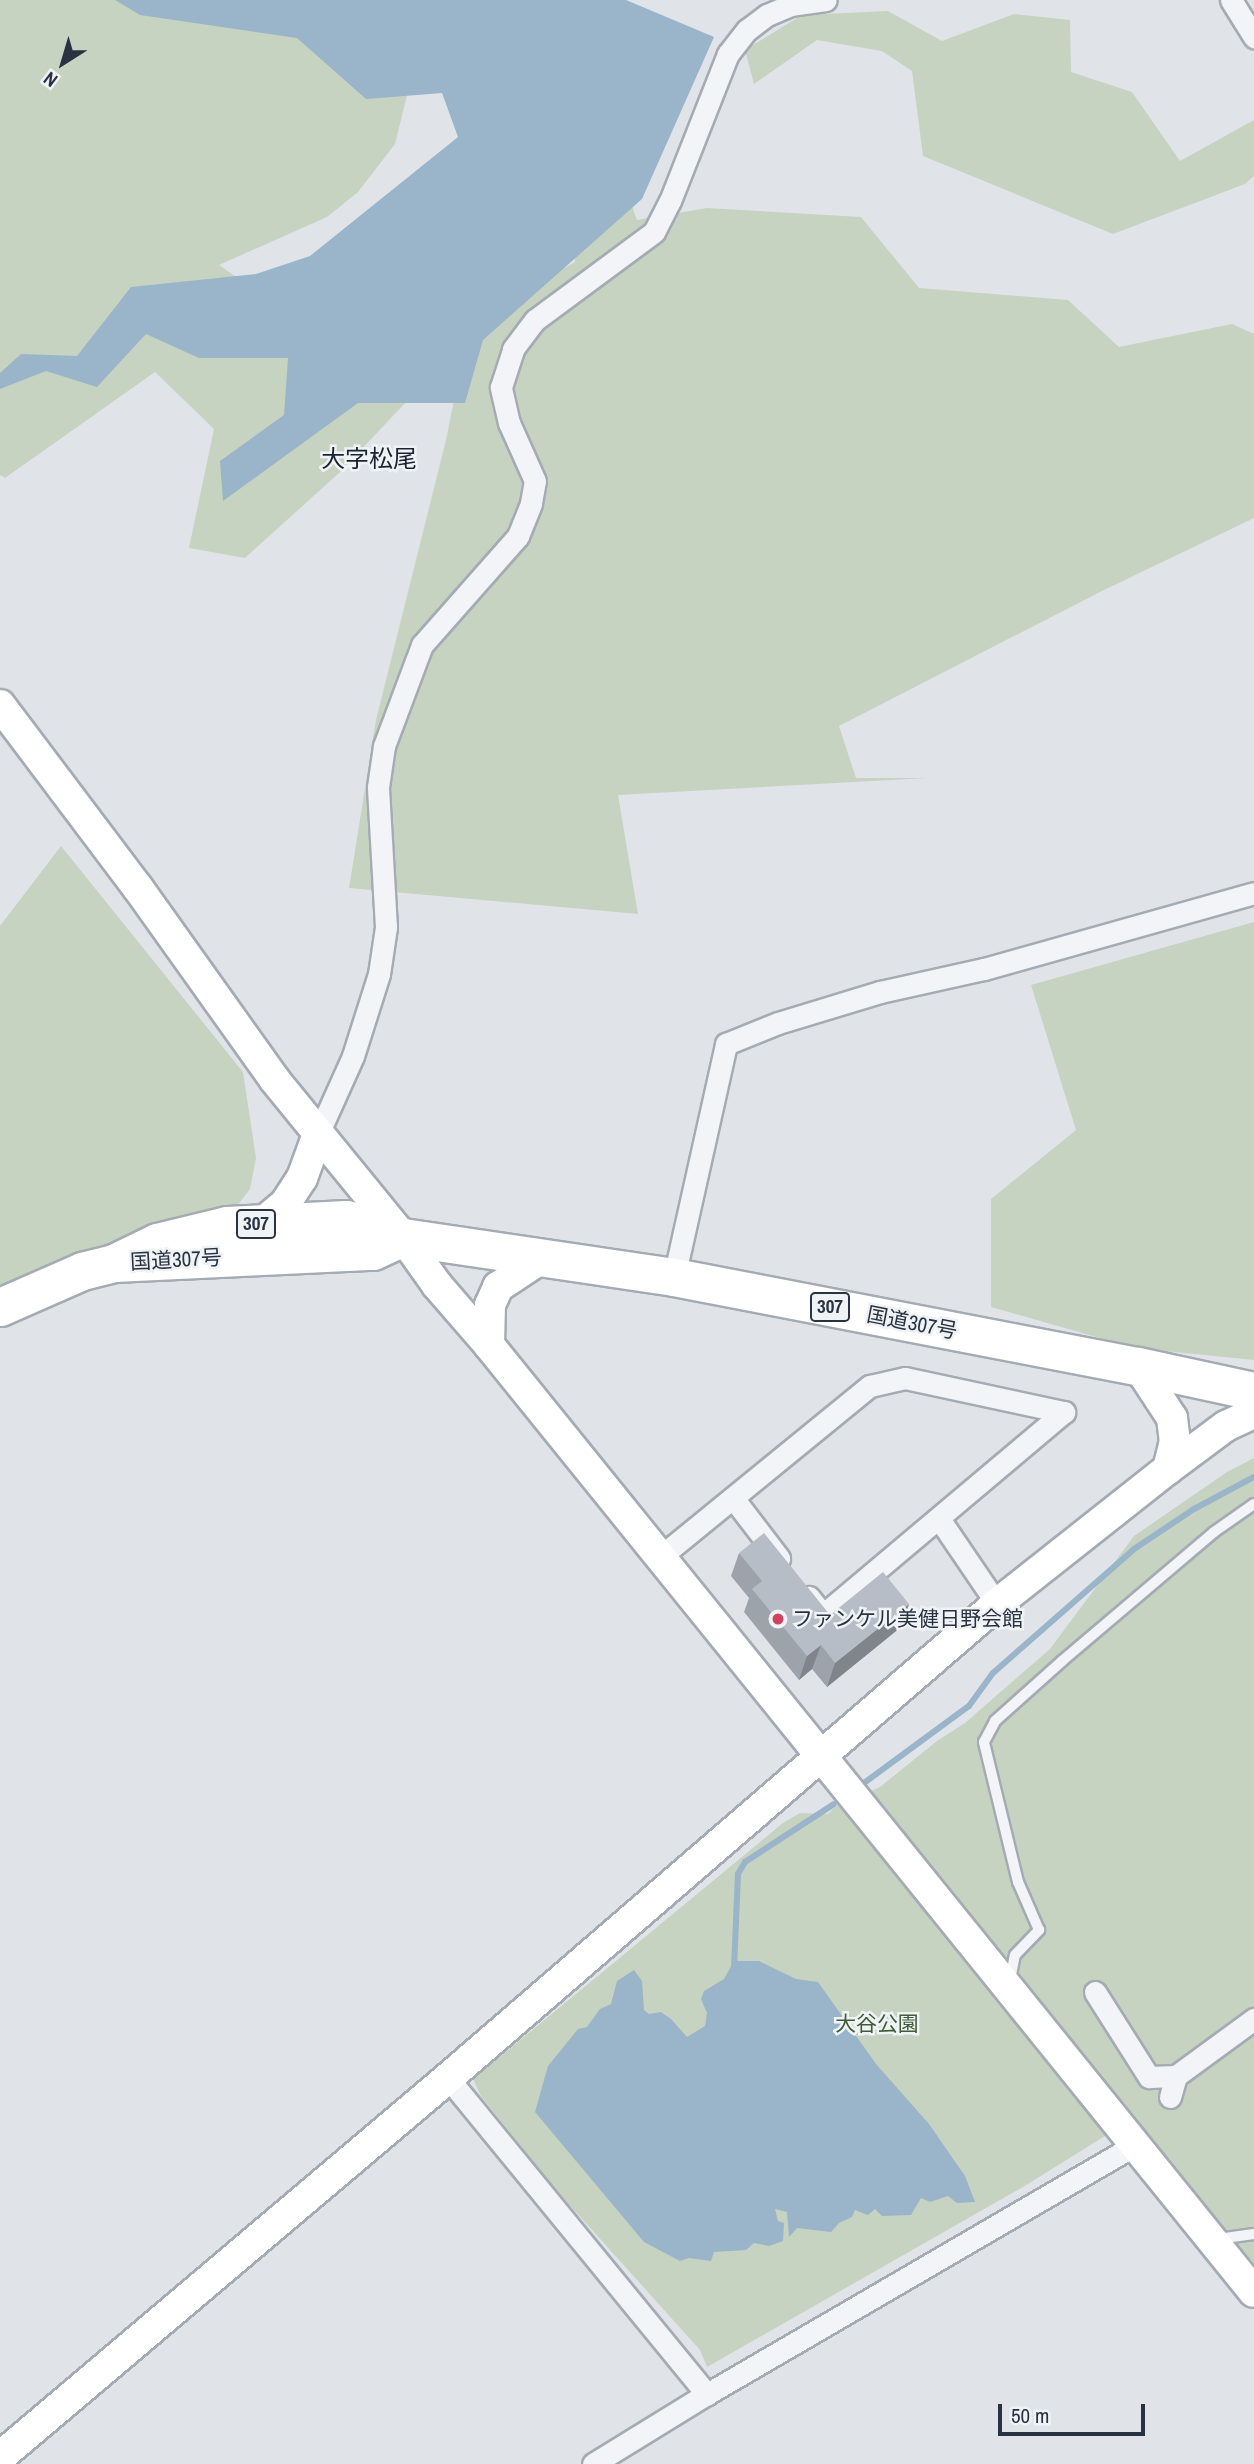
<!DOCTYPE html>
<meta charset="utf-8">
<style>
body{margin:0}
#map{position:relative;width:1254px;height:2464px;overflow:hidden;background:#e0e4e9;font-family:"Archivo Narrow","Noto Sans JP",sans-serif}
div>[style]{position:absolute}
.green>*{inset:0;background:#c6d3c1}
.water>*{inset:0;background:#9ab4c9}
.stream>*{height:6px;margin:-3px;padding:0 3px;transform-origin:3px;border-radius:3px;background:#9ab4c9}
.roads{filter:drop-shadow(2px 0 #a5abb3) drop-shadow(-2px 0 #a5abb3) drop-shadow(0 2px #a5abb3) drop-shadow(0 -2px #a5abb3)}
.lane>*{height:10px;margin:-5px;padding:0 5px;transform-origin:5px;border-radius:5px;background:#f2f4f7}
.street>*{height:21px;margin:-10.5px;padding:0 10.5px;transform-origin:10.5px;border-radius:10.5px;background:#f2f4f7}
.secondary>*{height:30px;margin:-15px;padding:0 15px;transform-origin:15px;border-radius:15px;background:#fff}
.highway>*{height:37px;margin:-18.5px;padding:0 18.5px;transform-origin:18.5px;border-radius:18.5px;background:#fff}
.wall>*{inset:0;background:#9da3aa}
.shaded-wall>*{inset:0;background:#80848b}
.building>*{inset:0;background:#b7bdc6}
.dots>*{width:19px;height:19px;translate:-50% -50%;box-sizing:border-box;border:4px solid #eff3f6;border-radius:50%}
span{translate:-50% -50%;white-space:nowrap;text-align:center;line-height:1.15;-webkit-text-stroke:5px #eff3f6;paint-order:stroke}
.shield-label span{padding:2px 5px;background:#eff3f6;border:2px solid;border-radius:5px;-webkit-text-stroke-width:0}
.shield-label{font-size:19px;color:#283241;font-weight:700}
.street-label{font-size:21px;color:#283241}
.poi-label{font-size:21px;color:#283241}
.left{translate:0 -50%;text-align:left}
.park-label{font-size:21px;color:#3f5c35}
.quarter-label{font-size:24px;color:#1a2331}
.north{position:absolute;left:28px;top:28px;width:70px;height:70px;-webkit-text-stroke:5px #eff3f6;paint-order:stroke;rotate:217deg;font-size:19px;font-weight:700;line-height:28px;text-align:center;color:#283241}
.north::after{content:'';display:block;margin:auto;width:24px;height:32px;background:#283241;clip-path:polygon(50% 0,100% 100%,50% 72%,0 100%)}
.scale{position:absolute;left:998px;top:2404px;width:147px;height:32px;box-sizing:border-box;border:4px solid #283241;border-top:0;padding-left:9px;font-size:21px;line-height:24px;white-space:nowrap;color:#283241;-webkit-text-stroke:5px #eff3f6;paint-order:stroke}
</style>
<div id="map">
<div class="green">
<div style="clip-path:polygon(0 0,212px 0,413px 71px,395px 144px,358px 192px,327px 217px,219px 265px,409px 399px,339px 473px,245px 558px,189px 548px,214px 429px,155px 372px,5px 478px,0 475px)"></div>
<div style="clip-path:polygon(888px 11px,942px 41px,1014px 14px,1070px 20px,1071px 72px,1132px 92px,1180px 161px,1254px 120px,1254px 176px,1245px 184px,1113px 234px,923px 156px,912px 71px,882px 51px,817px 40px,754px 84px,745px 50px,802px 15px)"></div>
<div style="clip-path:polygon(615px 159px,637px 220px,707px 208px,861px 217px,919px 288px,1068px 300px,1119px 347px,1232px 324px,1254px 334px,1254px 518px,1102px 591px,839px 726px,856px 778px,928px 778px,618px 795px,638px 914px,349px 888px,376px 720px,446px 440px,470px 321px,575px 262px,579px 184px)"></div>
<div style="clip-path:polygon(61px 846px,243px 1072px,256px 1158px,250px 1189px,237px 1206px,0 1290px,0 926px)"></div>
<div style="clip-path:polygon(1254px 922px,1254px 1360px,1135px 1348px,991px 1307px,991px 1199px,1076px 1130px,1031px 985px)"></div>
<div style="clip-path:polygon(1254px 1458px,1254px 2263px,1206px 2210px,1134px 2118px,1023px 2187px,707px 2367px,700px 2350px,557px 2191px,481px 2096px,473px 2079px,783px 1823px,800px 1813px,828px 1814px,835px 1807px,880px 1787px,937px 1741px,965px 1723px,1050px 1649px,1134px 1536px,1227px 1472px)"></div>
</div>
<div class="water">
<div style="clip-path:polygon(115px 0,626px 0,714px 37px,642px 199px,483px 340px,465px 403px,358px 403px,223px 501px,220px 461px,284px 415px,288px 358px,199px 358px,146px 334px,97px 387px,46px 371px,0 389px,0 373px,21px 354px,77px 356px,131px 287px,256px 274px,310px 256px,458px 137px,442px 93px,366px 99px,297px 38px,140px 15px)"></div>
<div style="clip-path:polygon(734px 1961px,759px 1961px,796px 1979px,818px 1982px,876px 2064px,929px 2124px,965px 2176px,975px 2202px,957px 2203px,948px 2196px,930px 2202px,921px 2198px,911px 2215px,882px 2216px,875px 2209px,868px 2215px,855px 2210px,852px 2217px,839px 2223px,831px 2232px,797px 2228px,789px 2237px,787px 2212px,775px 2209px,778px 2221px,784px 2223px,783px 2241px,769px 2246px,754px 2243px,746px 2250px,714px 2252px,711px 2261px,689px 2258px,680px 2261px,644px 2242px,535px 2112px,548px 2066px,578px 2029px,587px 2027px,600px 2009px,611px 2004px,617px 1981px,634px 1970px,642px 1981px,644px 2010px,649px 2014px,661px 2012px,671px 2019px,687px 2037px,705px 2026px,707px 2013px,701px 1999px,704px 1991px,724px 1979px)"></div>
</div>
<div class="stream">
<div style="left:864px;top:1783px;width:130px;rotate:-36.3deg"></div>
<div style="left:969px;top:1706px;width:41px;rotate:-54deg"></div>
<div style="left:993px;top:1673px;width:188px;rotate:-41.3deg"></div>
<div style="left:1134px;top:1549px;width:72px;rotate:-33.7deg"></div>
<div style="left:1194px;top:1509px;width:68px;rotate:-28.1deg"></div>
<div style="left:734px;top:1969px;width:95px;rotate:-87.6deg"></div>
<div style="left:738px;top:1874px;width:14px;rotate:-60deg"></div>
<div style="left:745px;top:1862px;width:106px;rotate:-33.1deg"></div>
</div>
<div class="roads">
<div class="lane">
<div style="left:1010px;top:1980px;width:25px;rotate:-79deg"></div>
<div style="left:1015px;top:1955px;width:35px;rotate:-46deg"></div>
<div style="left:1039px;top:1930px;width:52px;rotate:-113.6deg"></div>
<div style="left:1018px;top:1882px;width:144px;rotate:-103.7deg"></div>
<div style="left:984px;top:1742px;width:24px;rotate:-62deg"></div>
<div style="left:995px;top:1721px;width:90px;rotate:-41.8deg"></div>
<div style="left:1062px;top:1661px;width:199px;rotate:-40.3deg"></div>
<div style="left:1214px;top:1532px;width:49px;rotate:-35deg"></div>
<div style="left:1217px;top:2243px;width:9px;rotate:-32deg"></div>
<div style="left:1225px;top:2238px;width:29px;rotate:-8deg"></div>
</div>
<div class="street">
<div style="left:1231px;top:0;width:44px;rotate:58.1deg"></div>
<div style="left:318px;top:1134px;width:85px;rotate:-65.8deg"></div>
<div style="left:353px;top:1056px;width:86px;rotate:-72.4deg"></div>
<div style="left:379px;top:974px;width:48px;rotate:-81.5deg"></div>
<div style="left:386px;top:927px;width:140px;rotate:-93.3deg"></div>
<div style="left:378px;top:787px;width:41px;rotate:-81.7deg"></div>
<div style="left:384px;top:746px;width:108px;rotate:-69.4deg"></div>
<div style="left:422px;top:645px;width:145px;rotate:-48.6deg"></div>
<div style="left:518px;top:536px;width:35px;rotate:-68deg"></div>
<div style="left:531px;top:503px;width:22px;rotate:-80deg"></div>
<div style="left:535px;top:481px;width:64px;rotate:-114.1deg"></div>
<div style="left:509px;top:423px;width:37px;rotate:-103deg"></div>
<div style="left:501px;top:387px;width:40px;rotate:-72deg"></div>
<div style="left:513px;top:349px;width:36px;rotate:-53deg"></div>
<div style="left:535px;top:320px;width:148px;rotate:-36.5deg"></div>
<div style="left:654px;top:232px;width:35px;rotate:-63deg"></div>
<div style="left:670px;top:201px;width:158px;rotate:-68.5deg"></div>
<div style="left:728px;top:54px;width:31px;rotate:-52deg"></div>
<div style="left:747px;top:30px;width:25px;rotate:-37deg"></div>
<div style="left:767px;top:15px;width:25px;rotate:-23deg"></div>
<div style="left:790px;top:5px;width:36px;rotate:-8deg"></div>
<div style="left:674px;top:1277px;width:239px;rotate:-77.4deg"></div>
<div style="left:726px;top:1044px;width:56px;rotate:-22deg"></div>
<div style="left:778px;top:1023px;width:107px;rotate:-16.9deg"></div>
<div style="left:880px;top:992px;width:107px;rotate:-12.5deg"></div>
<div style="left:984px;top:969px;width:280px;rotate:-15.7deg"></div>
<div style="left:733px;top:1498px;width:76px;rotate:52.5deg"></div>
<div style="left:940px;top:1520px;width:102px;rotate:55.8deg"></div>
<div style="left:660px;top:1557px;width:271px;rotate:-39.2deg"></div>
<div style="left:870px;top:1386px;width:36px;rotate:-13deg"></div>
<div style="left:905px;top:1378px;width:163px;rotate:12.1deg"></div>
<div style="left:1064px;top:1412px;width:315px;rotate:139.9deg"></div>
<div style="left:823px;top:1615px;width:23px;rotate:-128deg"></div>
<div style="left:1095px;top:1992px;width:101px;rotate:57.6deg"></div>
<div style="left:1149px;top:2077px;width:27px;rotate:-2deg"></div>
<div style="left:448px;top:2078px;width:409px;rotate:50.7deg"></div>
<div style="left:1170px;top:2097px;width:22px;rotate:-74deg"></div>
<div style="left:1176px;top:2076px;width:97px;rotate:-36.2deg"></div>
<div style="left:593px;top:2464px;width:134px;rotate:-31.6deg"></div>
<div style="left:707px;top:2394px;width:493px;rotate:-30.2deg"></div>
</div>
<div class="secondary">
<div style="left:0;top:705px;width:229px;rotate:53deg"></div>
<div style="left:138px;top:888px;width:234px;rotate:54.5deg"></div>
<div style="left:274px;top:1079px;width:204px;rotate:50.8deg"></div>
<div style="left:403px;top:1237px;width:59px;rotate:54.7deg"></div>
<div style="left:437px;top:1285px;width:79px;rotate:49.1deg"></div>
<div style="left:489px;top:1345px;width:1217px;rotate:51.07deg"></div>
<div style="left:262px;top:1223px;width:30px;rotate:-40deg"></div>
<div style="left:285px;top:1204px;width:31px;rotate:-57deg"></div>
<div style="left:302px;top:1178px;width:47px;rotate:-70deg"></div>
<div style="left:489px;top:1345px;width:40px;rotate:-88.6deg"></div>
<div style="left:490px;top:1305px;width:20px;rotate:-66deg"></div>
<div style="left:498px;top:1287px;width:53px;rotate:-33.4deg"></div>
<div style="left:1138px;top:1366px;width:62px;rotate:56.8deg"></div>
<div style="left:1172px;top:1418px;width:23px;rotate:83deg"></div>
<div style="left:1175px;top:1441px;width:29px;rotate:104deg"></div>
<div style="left:0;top:2457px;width:587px;rotate:-40.23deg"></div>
<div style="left:448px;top:2078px;width:725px;rotate:-40.81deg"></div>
<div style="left:997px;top:1604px;width:218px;rotate:-38.3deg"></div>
<div style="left:1168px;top:1469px;width:72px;rotate:-36.6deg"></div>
<div style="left:1226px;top:1426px;width:31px;rotate:-25deg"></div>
</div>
<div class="highway">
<div style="left:114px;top:1263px;width:48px;rotate:-26deg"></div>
<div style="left:157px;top:1242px;width:72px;rotate:-13.7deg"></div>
<div style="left:227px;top:1225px;width:119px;rotate:-2.9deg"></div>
<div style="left:346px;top:1219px;width:60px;rotate:17.5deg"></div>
<div style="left:403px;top:1237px;width:274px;rotate:8.4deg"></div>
<div style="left:674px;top:1277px;width:472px;rotate:10.9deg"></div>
<div style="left:1138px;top:1366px;width:119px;rotate:12.2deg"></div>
<div style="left:0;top:1307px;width:90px;rotate:-23.7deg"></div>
<div style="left:82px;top:1271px;width:33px;rotate:-14deg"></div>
<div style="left:114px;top:1263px;width:259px;rotate:-2.7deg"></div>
<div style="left:373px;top:1251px;width:33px;rotate:-25deg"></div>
</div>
</div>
<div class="wall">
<div style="clip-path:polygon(739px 1553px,830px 1615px,901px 1627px,827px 1687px,812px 1669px,799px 1680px,744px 1612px,749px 1598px,731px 1576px)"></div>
</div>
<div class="shaded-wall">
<div style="clip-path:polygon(909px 1604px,901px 1627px,827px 1687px,835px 1663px)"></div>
<div style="clip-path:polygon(821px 1645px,812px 1669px,799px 1680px,807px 1656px)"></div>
</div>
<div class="building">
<div style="clip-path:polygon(764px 1533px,830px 1615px,883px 1572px,909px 1604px,835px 1663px,821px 1645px,807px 1656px,752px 1589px,762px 1581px,739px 1553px)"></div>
</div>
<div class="dots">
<div style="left:778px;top:1619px;background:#d0435f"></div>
</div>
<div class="shield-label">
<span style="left:256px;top:1224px">307</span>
<span style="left:830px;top:1307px">307</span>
</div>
<div class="street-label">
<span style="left:176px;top:1260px;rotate:-3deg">国道307号</span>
<span style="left:912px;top:1323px;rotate:11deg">国道307号</span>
</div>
<div class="poi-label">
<span class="left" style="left:792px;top:1619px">ファンケル美健日野会館</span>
</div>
<div class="park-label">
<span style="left:877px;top:2024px">大谷公園</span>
</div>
<div class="quarter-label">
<span style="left:369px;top:459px">大字松尾</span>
</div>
<div class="north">N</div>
<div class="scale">50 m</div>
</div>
